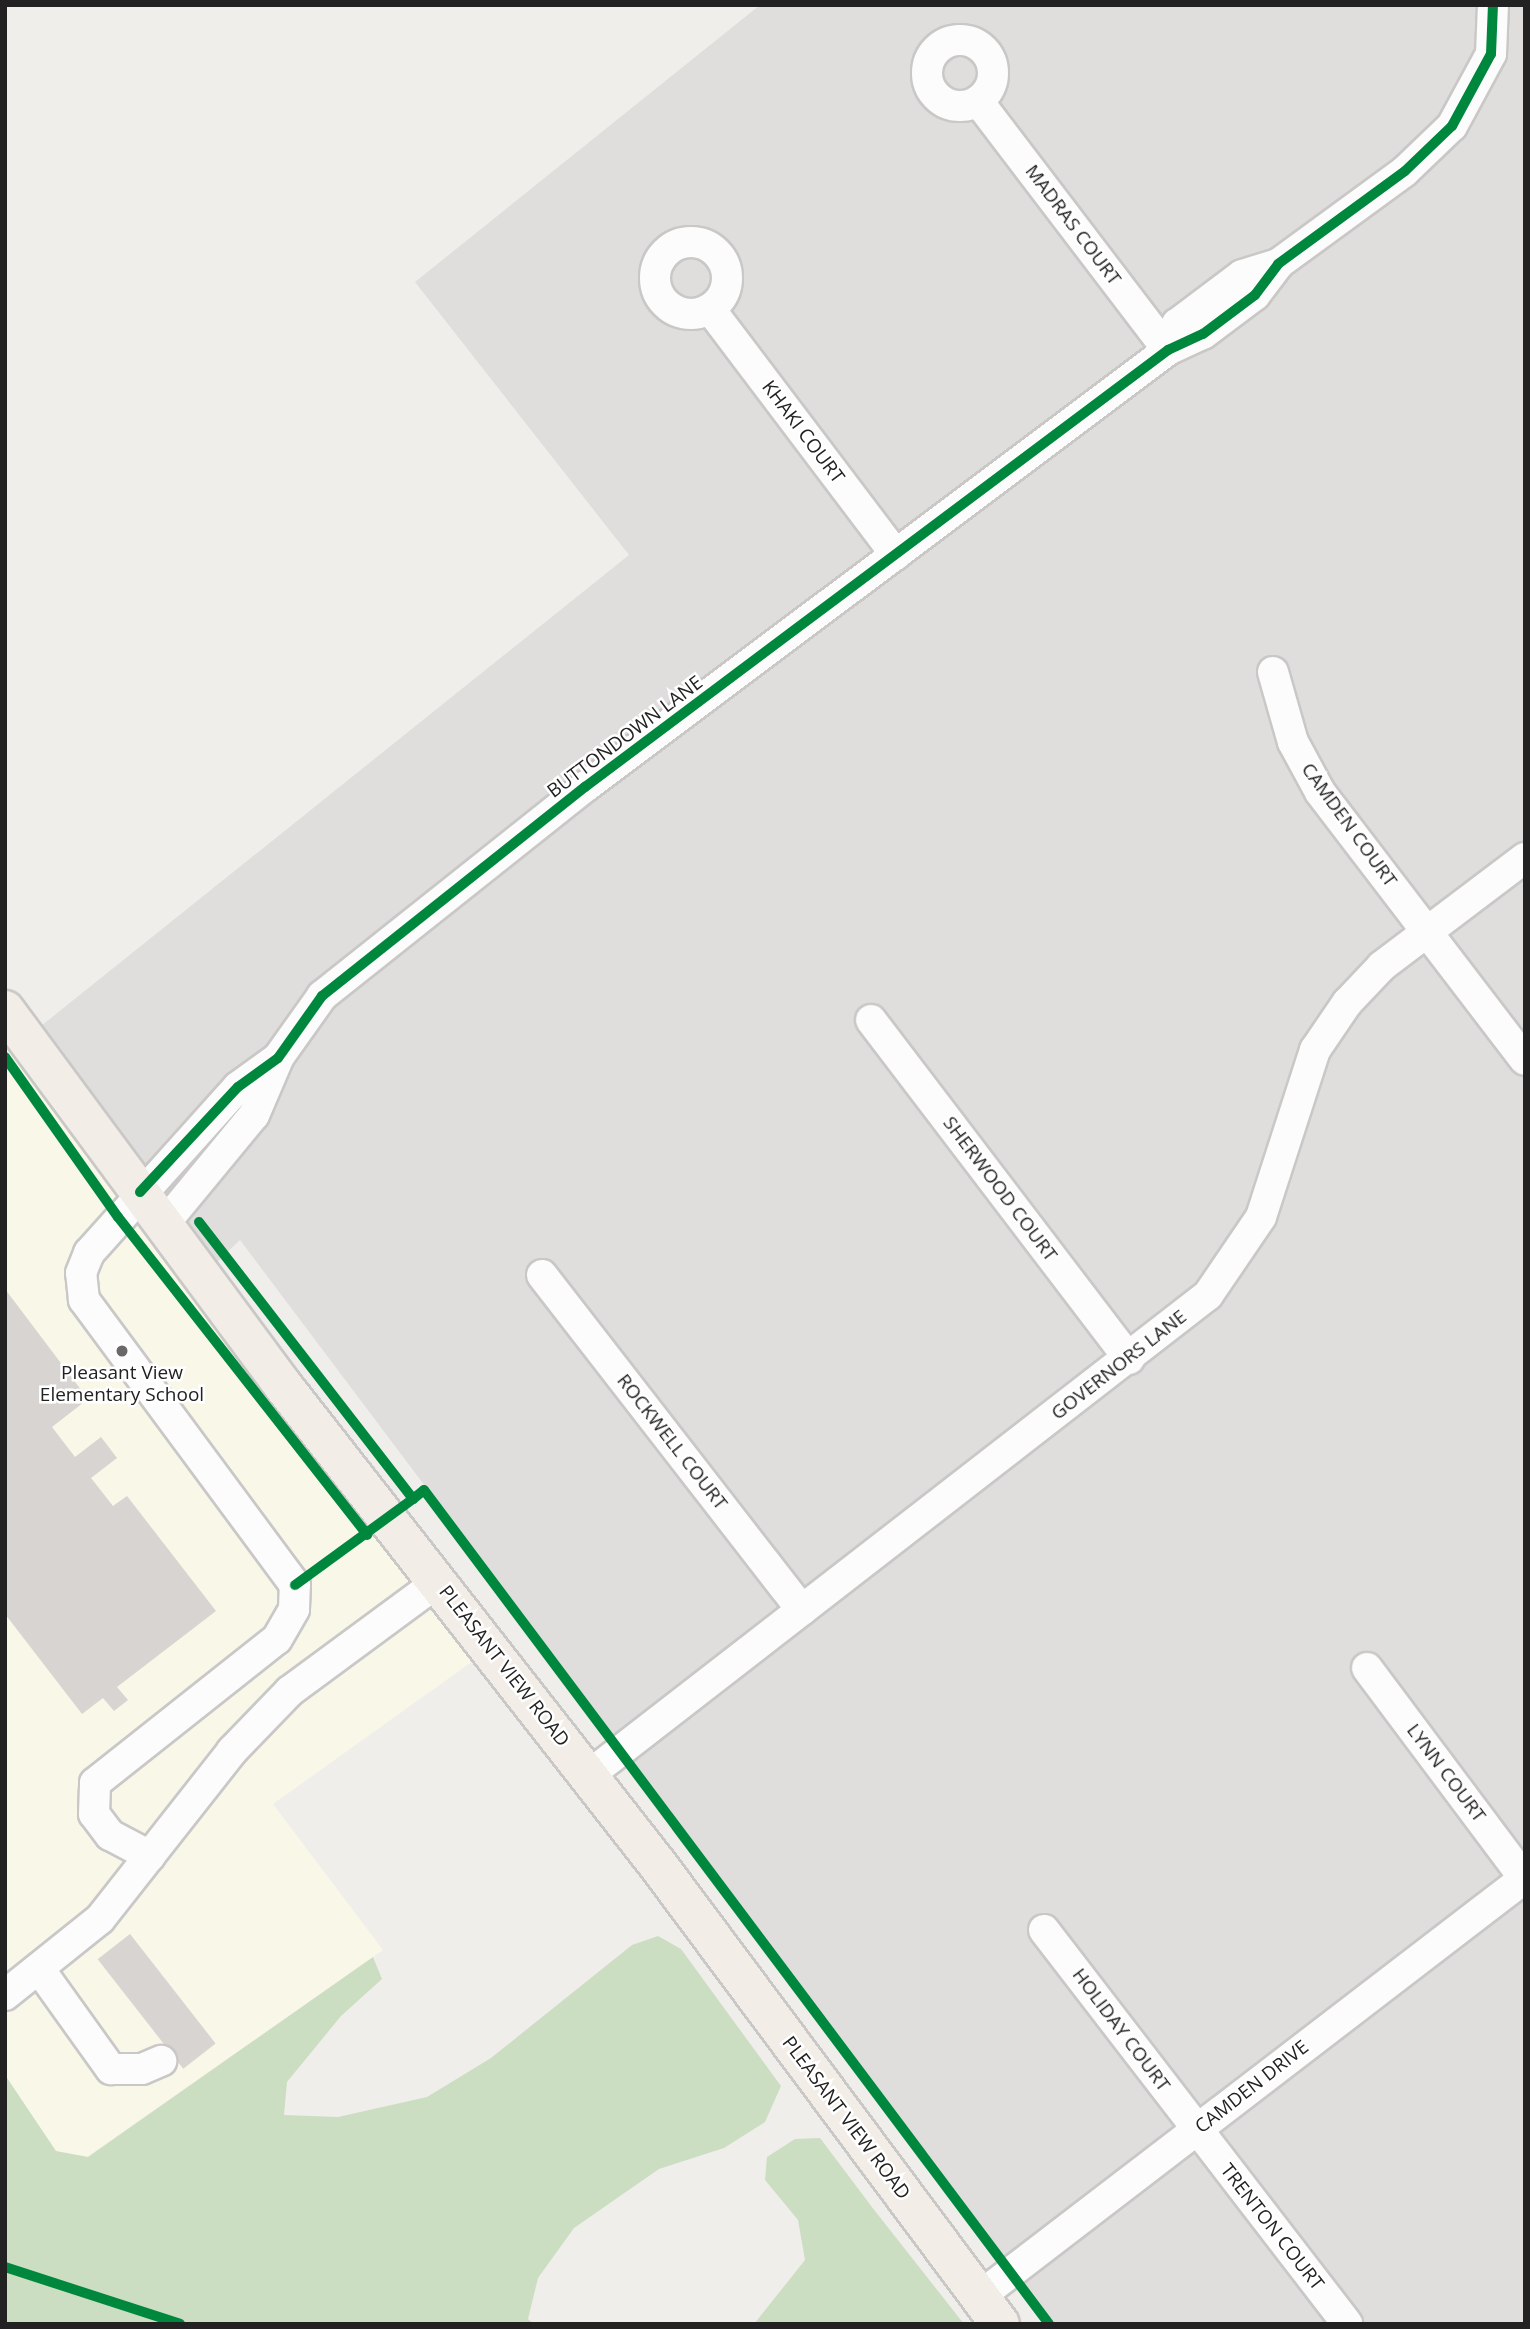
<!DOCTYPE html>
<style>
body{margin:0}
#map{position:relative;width:1530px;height:2329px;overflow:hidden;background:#f0eeeb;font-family:"Open Sans",sans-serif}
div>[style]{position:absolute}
.residential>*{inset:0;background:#dfdedc}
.education>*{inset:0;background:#f8f7e8}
.forest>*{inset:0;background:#cbdec1}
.building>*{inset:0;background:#d7d4d2;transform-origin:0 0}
.roads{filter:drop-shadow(2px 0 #c9c8c7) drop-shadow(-2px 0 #c9c8c7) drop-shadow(0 2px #c9c8c7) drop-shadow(0 -2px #c9c8c7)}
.minor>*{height:30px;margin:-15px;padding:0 15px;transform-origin:15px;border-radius:15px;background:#fdfcfc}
.minor>.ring{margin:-15px;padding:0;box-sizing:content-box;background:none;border:30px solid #fdfcfc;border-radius:50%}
.major>*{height:38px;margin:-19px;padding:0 19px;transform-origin:19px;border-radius:19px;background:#f3ede7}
.cycleway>*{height:10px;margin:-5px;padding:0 5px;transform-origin:5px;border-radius:5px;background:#00873e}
.dots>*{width:19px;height:19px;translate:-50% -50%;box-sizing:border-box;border:4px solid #fff;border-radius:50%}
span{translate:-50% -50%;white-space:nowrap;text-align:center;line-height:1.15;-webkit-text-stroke:5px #fff;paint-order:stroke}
.street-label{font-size:19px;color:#222}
.poi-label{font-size:19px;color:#222}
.frame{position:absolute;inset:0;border:7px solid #222;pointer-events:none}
</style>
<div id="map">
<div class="residential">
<div style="clip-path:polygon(760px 5px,1525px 5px,1525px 2324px,1055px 2324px,240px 1240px,217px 1262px,41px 1026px,629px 555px,415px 282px)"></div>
</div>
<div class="education">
<div style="clip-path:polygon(5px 1042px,473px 1661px,273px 1804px,383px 1950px,87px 2157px,56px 2152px,5px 2075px)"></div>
</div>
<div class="forest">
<div style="clip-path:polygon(658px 1936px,681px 1949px,781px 2086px,765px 2122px,724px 2148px,659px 2169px,574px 2228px,538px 2278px,528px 2319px,534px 2324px,5px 2324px,5px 2075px,56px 2151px,88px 2157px,373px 1957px,382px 1979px,341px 2016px,287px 2082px,284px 2115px,338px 2117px,427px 2097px,491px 2058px,632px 1945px)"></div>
<div style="clip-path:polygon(820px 2138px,875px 2211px,964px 2324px,754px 2324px,805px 2260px,798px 2220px,765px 2180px,767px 2157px,795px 2139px)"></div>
</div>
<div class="building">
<div style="clip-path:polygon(5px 1289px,88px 1399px,52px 1427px,75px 1457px,101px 1437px,117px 1458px,91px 1478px,113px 1506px,127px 1496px,216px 1611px,117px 1687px,128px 1700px,114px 1711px,103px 1698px,82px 1714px,5px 1614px)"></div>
<div style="left:130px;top:1934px;width:139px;height:41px;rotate:52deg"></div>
</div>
<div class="roads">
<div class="minor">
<div class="ring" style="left:927px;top:40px;width:36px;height:36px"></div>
<div style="left:978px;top:101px;width:313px;rotate:52.7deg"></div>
<div class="ring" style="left:655px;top:242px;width:42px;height:42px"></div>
<div style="left:710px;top:309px;width:308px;rotate:52.9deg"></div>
<div style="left:1168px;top:350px;width:28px;rotate:-71deg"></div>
<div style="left:1177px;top:324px;width:81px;rotate:-37deg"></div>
<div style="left:1242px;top:275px;width:38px;rotate:-17deg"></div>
<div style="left:1273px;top:672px;width:73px;rotate:74.1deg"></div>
<div style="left:1293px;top:742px;width:57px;rotate:61.6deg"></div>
<div style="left:1320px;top:792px;width:337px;rotate:52.6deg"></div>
<div style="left:871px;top:1020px;width:426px;rotate:52.7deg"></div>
<div style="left:164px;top:1224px;width:141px;rotate:-50.5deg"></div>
<div style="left:254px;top:1115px;width:61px;rotate:-66.8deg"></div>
<div style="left:542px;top:1275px;width:424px;rotate:52.2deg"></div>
<div style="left:1367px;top:1668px;width:264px;rotate:53.2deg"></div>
<div style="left:589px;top:1775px;width:783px;rotate:-37.79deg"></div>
<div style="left:1208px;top:1295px;width:94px;rotate:-55.8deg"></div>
<div style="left:1261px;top:1217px;width:176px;rotate:-72.1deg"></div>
<div style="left:1315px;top:1050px;width:57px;rotate:-55.8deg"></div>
<div style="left:1347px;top:1003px;width:51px;rotate:-46.6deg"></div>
<div style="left:1382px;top:966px;width:179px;rotate:-37.1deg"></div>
<div style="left:150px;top:1856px;width:45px;rotate:-152.3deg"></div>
<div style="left:110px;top:1835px;width:26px;rotate:-127deg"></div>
<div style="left:94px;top:1814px;width:31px;rotate:-88deg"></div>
<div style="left:95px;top:1783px;width:232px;rotate:-38.4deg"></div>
<div style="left:277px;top:1639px;width:34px;rotate:-60deg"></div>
<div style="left:294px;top:1609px;width:24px;rotate:-88deg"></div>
<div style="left:295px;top:1585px;width:355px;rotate:-126.5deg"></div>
<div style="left:84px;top:1300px;width:27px;rotate:-96deg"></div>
<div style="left:81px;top:1273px;width:22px;rotate:-68deg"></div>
<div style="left:89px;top:1253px;width:223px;rotate:-48.1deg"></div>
<div style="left:238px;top:1087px;width:49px;rotate:-35.9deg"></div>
<div style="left:278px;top:1058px;width:76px;rotate:-54.6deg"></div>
<div style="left:322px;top:996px;width:336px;rotate:-38.5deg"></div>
<div style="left:585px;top:787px;width:729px;rotate:-36.85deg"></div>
<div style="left:1168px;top:350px;width:38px;rotate:-25deg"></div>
<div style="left:1203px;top:334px;width:65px;rotate:-36.9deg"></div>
<div style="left:1255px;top:295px;width:39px;rotate:-53deg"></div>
<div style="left:1278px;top:264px;width:157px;rotate:-36.2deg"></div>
<div style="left:1405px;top:171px;width:65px;rotate:-43.8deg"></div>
<div style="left:1452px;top:126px;width:82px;rotate:-61.6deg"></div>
<div style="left:1491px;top:54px;width:49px;rotate:-87.7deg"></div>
<div style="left:1044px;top:1930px;width:497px;rotate:52.4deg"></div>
<div style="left:40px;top:1970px;width:122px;rotate:54.4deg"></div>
<div style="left:111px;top:2069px;width:31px"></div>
<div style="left:142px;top:2069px;width:21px;rotate:-23deg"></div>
<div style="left:5px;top:1995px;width:122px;rotate:-38.7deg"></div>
<div style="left:100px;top:1919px;width:214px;rotate:-51.8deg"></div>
<div style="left:232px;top:1751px;width:83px;rotate:-46deg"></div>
<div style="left:290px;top:1691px;width:184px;rotate:-36.4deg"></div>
<div style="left:980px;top:2296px;width:687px;rotate:-37.49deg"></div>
</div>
<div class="major">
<div style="left:5px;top:1010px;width:469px;rotate:53.5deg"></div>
<div style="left:284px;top:1387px;width:607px;rotate:51.96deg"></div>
<div style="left:658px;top:1865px;width:572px;rotate:53.31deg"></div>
</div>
</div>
<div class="cycleway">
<div style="left:5px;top:1057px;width:196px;rotate:54.8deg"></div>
<div style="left:118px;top:1217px;width:404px;rotate:51.9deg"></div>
<div style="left:140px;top:1192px;width:144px;rotate:-47deg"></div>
<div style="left:238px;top:1087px;width:49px;rotate:-35.9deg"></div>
<div style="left:278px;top:1058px;width:76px;rotate:-54.6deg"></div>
<div style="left:322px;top:996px;width:336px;rotate:-38.5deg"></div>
<div style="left:585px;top:787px;width:729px;rotate:-36.85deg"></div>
<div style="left:1168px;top:350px;width:38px;rotate:-25deg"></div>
<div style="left:1203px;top:334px;width:65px;rotate:-36.9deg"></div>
<div style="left:1255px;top:295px;width:39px;rotate:-53deg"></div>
<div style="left:1278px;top:264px;width:157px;rotate:-36.2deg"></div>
<div style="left:1405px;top:171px;width:65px;rotate:-43.8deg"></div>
<div style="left:1452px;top:126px;width:82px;rotate:-61.6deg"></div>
<div style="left:1491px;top:54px;width:49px;rotate:-87.7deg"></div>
<div style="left:199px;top:1222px;width:350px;rotate:52.3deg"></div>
<div style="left:413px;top:1499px;width:14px;rotate:-39deg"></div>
<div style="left:424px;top:1490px;width:1042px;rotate:53.15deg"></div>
<div style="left:295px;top:1585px;width:146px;rotate:-36.1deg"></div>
<div style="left:5px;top:2267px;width:184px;rotate:18deg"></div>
</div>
<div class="dots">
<div style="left:122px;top:1351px;background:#6a6968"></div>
</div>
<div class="street-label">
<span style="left:1073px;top:225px;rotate:53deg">MADRAS COURT</span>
<span style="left:803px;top:432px;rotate:53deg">KHAKI COURT</span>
<span style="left:625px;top:737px;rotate:-37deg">BUTTONDOWN LANE</span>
<span style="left:1349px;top:825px;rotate:54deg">CAMDEN COURT</span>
<span style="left:1000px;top:1189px;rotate:53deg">SHERWOOD COURT</span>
<span style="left:1119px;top:1365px;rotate:-38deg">GOVERNORS LANE</span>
<span style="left:672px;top:1442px;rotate:52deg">ROCKWELL COURT</span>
<span style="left:504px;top:1666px;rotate:52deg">PLEASANT VIEW ROAD</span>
<span style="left:1446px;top:1773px;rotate:53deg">LYNN COURT</span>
<span style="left:1121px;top:2030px;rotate:53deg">HOLIDAY COURT</span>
<span style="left:1252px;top:2087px;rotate:-38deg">CAMDEN DRIVE</span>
<span style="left:846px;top:2118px;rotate:53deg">PLEASANT VIEW ROAD</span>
<span style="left:1272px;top:2227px;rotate:52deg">TRENTON COURT</span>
</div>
<div class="poi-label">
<span style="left:122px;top:1384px">Pleasant View<br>Elementary School</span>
</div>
<div class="frame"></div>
</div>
